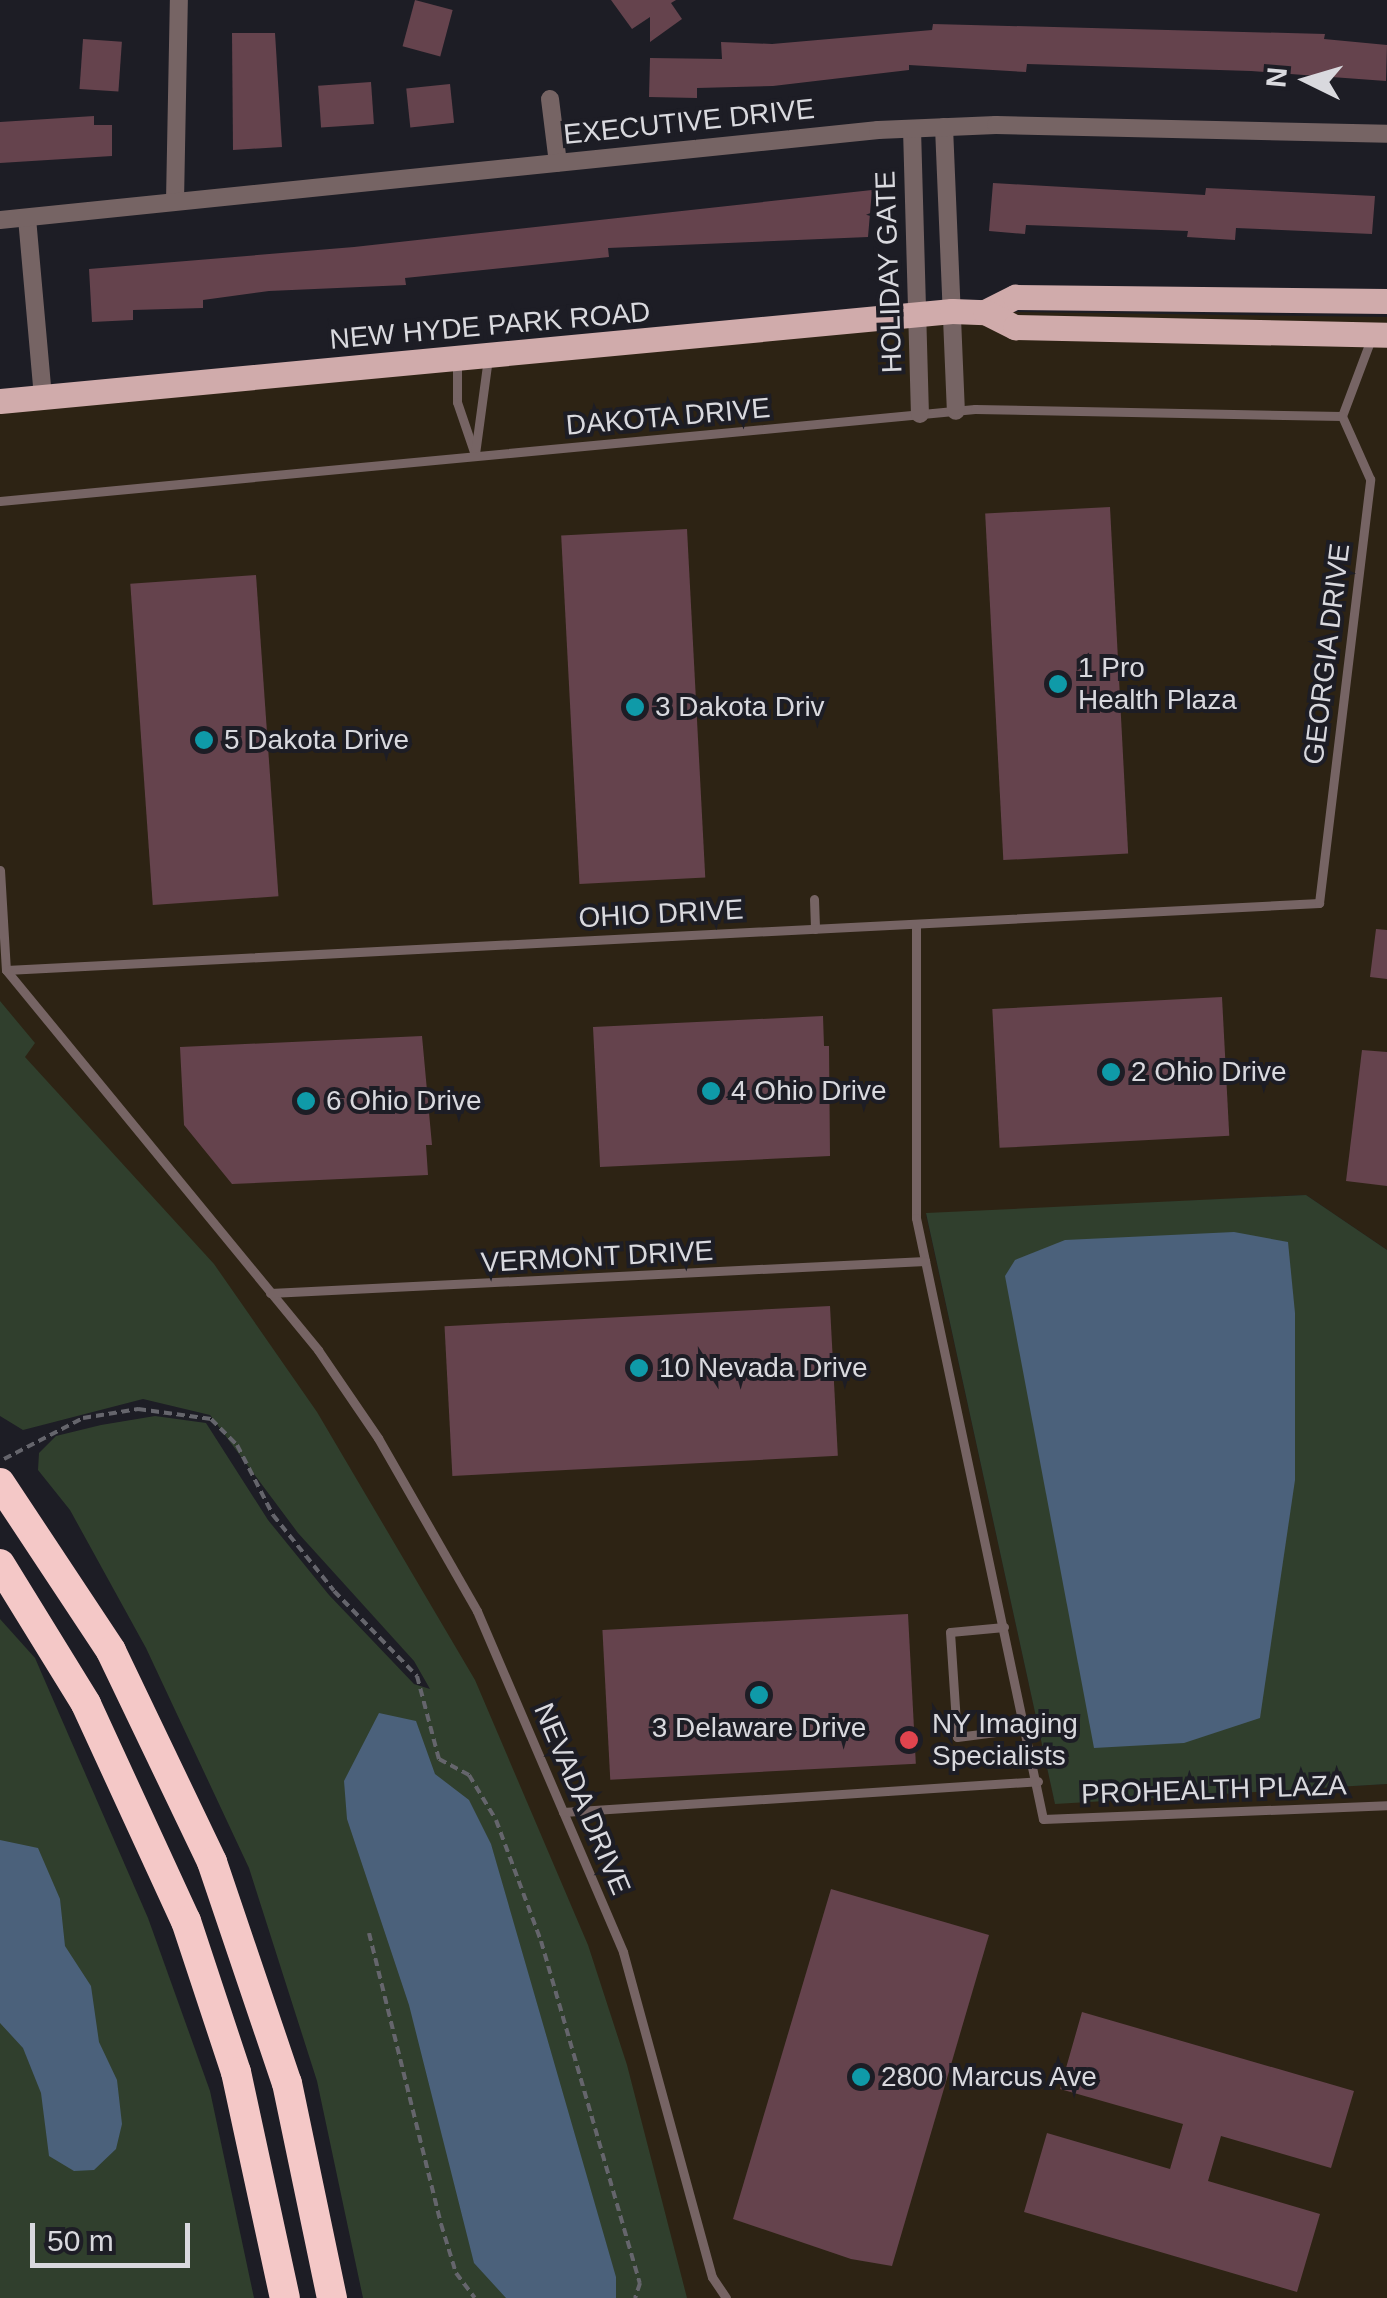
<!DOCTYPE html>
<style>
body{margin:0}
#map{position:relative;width:1387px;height:2298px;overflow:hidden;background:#1d1d25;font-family:Arial,sans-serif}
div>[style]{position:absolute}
.commercial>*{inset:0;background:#2d2314}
.green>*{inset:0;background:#303f2d}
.water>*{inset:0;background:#4b617b}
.building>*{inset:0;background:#65434d;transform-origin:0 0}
.path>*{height:4px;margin-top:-2px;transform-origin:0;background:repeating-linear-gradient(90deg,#65656c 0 8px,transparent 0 13px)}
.service>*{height:9px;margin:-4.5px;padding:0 4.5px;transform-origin:4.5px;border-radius:4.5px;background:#766464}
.minor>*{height:18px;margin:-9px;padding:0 9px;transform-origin:9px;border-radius:9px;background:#766464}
.primary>*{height:25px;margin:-12.5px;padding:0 12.5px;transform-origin:12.5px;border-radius:12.5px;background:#d0abab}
.motorway>*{height:30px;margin:-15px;padding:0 15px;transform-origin:15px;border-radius:15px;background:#f4c8c7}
.dots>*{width:28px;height:28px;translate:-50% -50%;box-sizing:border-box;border:5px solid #1d1d25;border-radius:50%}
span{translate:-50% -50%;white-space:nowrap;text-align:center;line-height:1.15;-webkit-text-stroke:8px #1d1d25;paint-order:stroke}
.street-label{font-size:28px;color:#d9d9de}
.poi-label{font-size:28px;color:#d9d9de}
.left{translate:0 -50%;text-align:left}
.north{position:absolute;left:1257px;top:30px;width:100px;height:100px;-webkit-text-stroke:8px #1d1d25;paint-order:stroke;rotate:275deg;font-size:28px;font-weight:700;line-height:40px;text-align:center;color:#d9d9de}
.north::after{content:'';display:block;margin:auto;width:35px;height:45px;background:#d9d9de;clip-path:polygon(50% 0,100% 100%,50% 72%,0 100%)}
.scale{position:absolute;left:30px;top:2223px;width:160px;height:45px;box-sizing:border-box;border:5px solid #d9d9de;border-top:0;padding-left:12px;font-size:30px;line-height:35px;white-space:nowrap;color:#d9d9de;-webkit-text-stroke:8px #1d1d25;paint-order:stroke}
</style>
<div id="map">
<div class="commercial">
<div style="clip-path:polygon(952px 311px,1387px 317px,1387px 1250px,1306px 1195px,926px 1214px,1055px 1803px,1387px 1784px,1387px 2298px,683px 2298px,448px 1703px,0 1097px,0 401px)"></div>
</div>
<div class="green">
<div style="clip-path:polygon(0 1001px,35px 1043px,25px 1057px,214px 1264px,317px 1412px,475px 1680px,588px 1945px,627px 2065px,687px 2298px,363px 2298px,317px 2081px,249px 1868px,146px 1648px,70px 1510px,38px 1470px,39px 1453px,56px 1436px,101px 1425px,155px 1416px,206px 1423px,268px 1520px,329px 1595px,414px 1684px,430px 1689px,414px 1661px,298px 1533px,210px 1415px,143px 1399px,23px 1430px,0 1416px)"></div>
<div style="clip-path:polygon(1306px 1195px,1387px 1250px,1387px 1784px,1055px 1804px,926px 1213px)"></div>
<div style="clip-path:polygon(0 1619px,35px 1658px,148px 1918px,210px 2091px,254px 2298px,0 2298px)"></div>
</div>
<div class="water">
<div style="clip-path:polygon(1234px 1232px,1288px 1242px,1295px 1313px,1295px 1480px,1260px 1718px,1184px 1743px,1094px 1748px,1005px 1276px,1015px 1260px,1065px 1240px)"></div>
<div style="clip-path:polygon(379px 1713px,416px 1721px,435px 1774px,469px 1800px,491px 1844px,616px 2277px,616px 2298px,506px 2298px,474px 2263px,409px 2005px,347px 1819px,344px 1781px)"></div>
<div style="clip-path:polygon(0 1840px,38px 1848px,60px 1899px,65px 1946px,91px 1986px,99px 2042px,117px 2080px,122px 2124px,116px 2149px,94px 2170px,74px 2171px,49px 2156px,41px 2093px,23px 2048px,0 2023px)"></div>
</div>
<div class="building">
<div style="left:415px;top:0;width:39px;height:48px;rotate:15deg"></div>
<div style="clip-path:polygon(611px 0,676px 0,671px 3px,682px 19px,650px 42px,650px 17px,632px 29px)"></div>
<div style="clip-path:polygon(933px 24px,1325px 34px,1324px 39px,1387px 45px,1386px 81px,1251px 71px,1027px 64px,1026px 72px,909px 65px,909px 70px,773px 86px,697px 88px,697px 98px,649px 97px,650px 58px,722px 59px,721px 42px,772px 44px,932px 30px)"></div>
<div style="clip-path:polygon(232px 33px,275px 33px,282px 147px,233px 150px)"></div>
<div style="left:83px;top:39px;width:39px;height:50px;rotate:4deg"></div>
<div style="left:371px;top:82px;width:42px;height:53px;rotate:86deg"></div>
<div style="left:450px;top:84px;width:39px;height:44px;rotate:84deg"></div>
<div style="clip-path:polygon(94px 116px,94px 125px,112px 125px,112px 156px,0 163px,0 122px)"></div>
<div style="clip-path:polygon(993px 183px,1205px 195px,1206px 188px,1375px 196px,1372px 234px,1236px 228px,1235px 240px,1187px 237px,1188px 231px,1026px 225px,1025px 234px,989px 231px)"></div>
<div style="clip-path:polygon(872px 190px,868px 237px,608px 248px,609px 257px,405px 278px,406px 285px,269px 291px,203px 300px,203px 308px,133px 310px,133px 320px,92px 322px,89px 269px,354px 247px)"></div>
<div style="left:1110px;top:507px;width:347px;height:125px;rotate:87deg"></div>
<div style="left:687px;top:529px;width:349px;height:126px;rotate:87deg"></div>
<div style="left:256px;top:575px;width:322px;height:126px;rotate:86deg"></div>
<div style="clip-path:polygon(1376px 929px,1387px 930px,1387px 979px,1370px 977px)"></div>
<div style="left:1222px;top:997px;width:139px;height:230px;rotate:87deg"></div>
<div style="clip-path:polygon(823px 1016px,824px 1046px,829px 1046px,830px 1156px,600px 1167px,593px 1027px)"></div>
<div style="clip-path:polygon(422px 1036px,432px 1145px,426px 1145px,428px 1175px,232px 1184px,184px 1125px,180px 1047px)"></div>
<div style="clip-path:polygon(1362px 1050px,1387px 1052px,1387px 1186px,1346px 1181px)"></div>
<div style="left:830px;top:1306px;width:150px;height:386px;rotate:87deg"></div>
<div style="left:908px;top:1614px;width:150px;height:306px;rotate:87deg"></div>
<div style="clip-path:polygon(831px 1889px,989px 1935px,892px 2266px,851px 2259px,733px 2219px)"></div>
<div style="clip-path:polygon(1082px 2012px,1354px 2091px,1331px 2168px,1221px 2136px,1208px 2181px,1320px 2214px,1297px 2292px,1024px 2212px,1047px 2133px,1170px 2169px,1183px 2124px,1060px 2089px)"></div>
</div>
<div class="path">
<div style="left:4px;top:1459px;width:89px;rotate:-27.4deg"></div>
<div style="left:83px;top:1418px;width:56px;rotate:-9.3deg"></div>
<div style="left:138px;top:1409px;width:74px;rotate:7.8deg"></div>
<div style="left:211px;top:1419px;width:37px;rotate:45deg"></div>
<div style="left:237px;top:1445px;width:79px;rotate:62.8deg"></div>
<div style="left:273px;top:1515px;width:97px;rotate:51.2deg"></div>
<div style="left:334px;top:1591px;width:119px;rotate:45.7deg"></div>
<div style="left:417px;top:1676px;width:86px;rotate:75.2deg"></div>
<div style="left:439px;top:1759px;width:34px;rotate:28deg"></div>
<div style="left:469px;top:1775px;width:52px;rotate:59deg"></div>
<div style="left:496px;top:1820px;width:129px;rotate:69.6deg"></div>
<div style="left:541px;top:1941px;width:356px;rotate:73.9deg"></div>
<div style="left:640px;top:2283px;width:16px;rotate:108deg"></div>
<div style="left:369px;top:1933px;width:300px;rotate:76.1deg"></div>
<div style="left:441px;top:2224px;width:51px;rotate:73deg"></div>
<div style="left:456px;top:2273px;width:31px;rotate:53deg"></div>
</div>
<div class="service">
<div style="left:457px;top:360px;width:42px;rotate:90deg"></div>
<div style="left:457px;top:402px;width:53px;rotate:71.2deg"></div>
<div style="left:1342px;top:416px;width:82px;rotate:-69.4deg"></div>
<div style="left:475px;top:454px;width:97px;rotate:-82.3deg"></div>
<div style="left:0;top:501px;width:979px;rotate:-5.39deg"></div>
<div style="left:975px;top:409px;width:367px;rotate:1.1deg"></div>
<div style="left:0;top:870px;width:100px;rotate:86.6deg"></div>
<div style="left:814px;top:899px;width:30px;rotate:88deg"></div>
<div style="left:916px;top:924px;width:294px;rotate:90deg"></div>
<div style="left:916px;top:1218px;width:614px;rotate:78.07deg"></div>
<div style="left:1043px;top:1819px;width:344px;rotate:-2.3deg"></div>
<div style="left:6px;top:970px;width:1315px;rotate:-2.92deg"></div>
<div style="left:1319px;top:903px;width:427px;rotate:-83.1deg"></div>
<div style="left:1370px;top:479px;width:69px;rotate:-114deg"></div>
<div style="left:6px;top:970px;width:492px;rotate:50.6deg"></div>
<div style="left:318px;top:1350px;width:107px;rotate:55.7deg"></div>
<div style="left:378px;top:1438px;width:199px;rotate:60.2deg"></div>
<div style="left:477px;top:1611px;width:371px;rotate:66.8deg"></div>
<div style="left:623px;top:1952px;width:337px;rotate:74.7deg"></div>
<div style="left:712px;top:2277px;width:25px;rotate:56deg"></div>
<div style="left:270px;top:1293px;width:656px;rotate:-2.8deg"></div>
<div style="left:1004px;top:1627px;width:54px;rotate:174.7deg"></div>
<div style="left:950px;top:1632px;width:105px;rotate:86.2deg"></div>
<div style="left:957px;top:1737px;width:71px;rotate:-7.3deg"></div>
<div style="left:563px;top:1812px;width:476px;rotate:-3.7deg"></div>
</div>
<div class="minor">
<div style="left:550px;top:99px;width:64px;rotate:82.9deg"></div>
<div style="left:944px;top:127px;width:284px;rotate:87.6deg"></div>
<div style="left:912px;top:129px;width:285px;rotate:88.4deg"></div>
<div style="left:175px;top:201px;width:201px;rotate:-88.9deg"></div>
<div style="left:27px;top:218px;width:180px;rotate:84.9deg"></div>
<div style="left:0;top:220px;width:883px;rotate:-5.85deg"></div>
<div style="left:878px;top:130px;width:118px;rotate:-2.4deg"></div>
<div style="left:996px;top:125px;width:391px;rotate:1.3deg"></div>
</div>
<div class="primary">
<div style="left:985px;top:312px;width:34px;rotate:-27deg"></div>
<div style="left:1015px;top:297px;width:372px;rotate:0.6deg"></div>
<div style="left:0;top:401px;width:956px;rotate:-5.4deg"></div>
<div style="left:952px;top:311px;width:33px;rotate:2deg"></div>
<div style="left:985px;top:312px;width:34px;rotate:27deg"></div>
<div style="left:1015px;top:327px;width:372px;rotate:1.2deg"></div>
</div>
<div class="motorway">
<div style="left:0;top:1483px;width:201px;rotate:56.5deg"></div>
<div style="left:111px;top:1651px;width:234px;rotate:64.4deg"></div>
<div style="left:212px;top:1862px;width:233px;rotate:71.3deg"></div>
<div style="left:287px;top:2083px;width:220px;rotate:78.2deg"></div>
<div style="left:0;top:1564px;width:164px;rotate:58.4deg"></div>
<div style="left:86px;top:1704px;width:239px;rotate:65.3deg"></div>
<div style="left:186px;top:1921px;width:159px;rotate:71.7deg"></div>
<div style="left:236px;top:2072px;width:231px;rotate:77.8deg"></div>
</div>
<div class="dots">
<div style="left:1058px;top:684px;background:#0f9aa8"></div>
<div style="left:635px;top:707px;background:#0f9aa8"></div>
<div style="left:204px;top:740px;background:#0f9aa8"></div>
<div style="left:1111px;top:1072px;background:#0f9aa8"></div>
<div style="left:711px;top:1091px;background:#0f9aa8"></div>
<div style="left:306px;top:1101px;background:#0f9aa8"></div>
<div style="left:639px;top:1368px;background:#0f9aa8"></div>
<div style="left:759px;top:1695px;background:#0f9aa8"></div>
<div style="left:909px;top:1740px;background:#e0444e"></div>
<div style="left:861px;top:2077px;background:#0f9aa8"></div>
</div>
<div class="street-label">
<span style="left:689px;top:122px;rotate:-6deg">EXECUTIVE DRIVE</span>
<span style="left:889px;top:272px;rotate:-92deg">HOLIDAY GATE</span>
<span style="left:490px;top:326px;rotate:-5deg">NEW HYDE PARK ROAD</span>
<span style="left:668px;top:417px;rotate:-5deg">DAKOTA DRIVE</span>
<span style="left:1327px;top:654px;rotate:-83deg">GEORGIA DRIVE</span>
<span style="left:661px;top:914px;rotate:-3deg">OHIO DRIVE</span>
<span style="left:597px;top:1257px;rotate:-3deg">VERMONT DRIVE</span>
<span style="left:1214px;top:1790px;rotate:-2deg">PROHEALTH PLAZA</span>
<span style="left:582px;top:1799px;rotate:67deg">NEVADA DRIVE</span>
</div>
<div class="poi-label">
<span class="left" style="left:1078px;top:684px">1 Pro<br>Health Plaza</span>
<span class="left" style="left:655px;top:707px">3 Dakota Driv</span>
<span class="left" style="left:224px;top:740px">5 Dakota Drive</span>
<span class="left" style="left:1131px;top:1072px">2 Ohio Drive</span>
<span class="left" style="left:731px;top:1091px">4 Ohio Drive</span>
<span class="left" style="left:326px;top:1101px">6 Ohio Drive</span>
<span class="left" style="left:659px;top:1368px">10 Nevada Drive</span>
<span class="left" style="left:932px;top:1740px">NY Imaging<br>Specialists</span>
<span style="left:759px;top:1728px">3 Delaware Drive</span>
<span class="left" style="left:881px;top:2077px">2800 Marcus Ave</span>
</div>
<div class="north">N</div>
<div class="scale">50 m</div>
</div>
